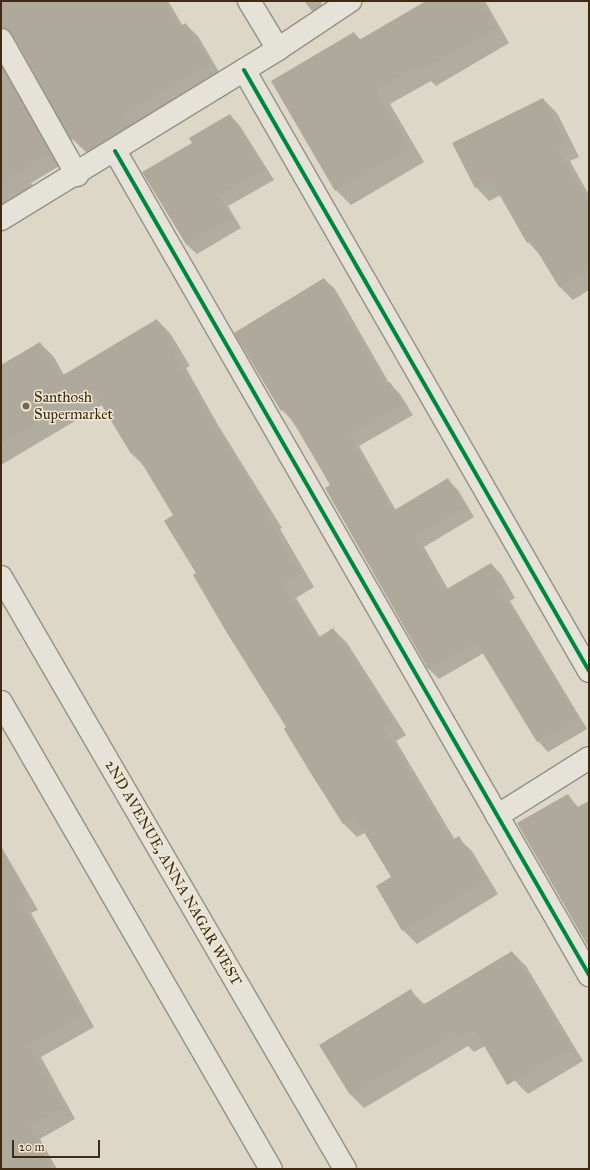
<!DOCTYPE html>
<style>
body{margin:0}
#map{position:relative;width:590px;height:1170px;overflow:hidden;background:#ddd7c7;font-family:"IM FELL Great Primer",serif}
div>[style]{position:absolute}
.shadow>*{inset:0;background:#0003}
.building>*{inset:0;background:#afa99c}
.roads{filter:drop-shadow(1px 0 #968f83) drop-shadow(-1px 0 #968f83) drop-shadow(0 1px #968f83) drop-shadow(0 -1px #968f83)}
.street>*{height:22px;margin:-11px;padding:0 11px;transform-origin:11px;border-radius:11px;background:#e5e2da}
.secondary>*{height:22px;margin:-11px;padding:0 11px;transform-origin:11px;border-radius:11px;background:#e5e2da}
.cycleway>*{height:4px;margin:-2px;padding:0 2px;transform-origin:2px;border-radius:2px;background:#00873e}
.dots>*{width:11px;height:11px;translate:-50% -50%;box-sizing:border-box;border:2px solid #efe8d4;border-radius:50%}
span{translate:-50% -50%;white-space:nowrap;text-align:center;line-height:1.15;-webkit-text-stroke:3px #efe8d4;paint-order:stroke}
.poi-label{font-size:15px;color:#402a12}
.left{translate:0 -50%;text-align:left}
.street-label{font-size:15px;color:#402a12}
.frame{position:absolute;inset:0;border:2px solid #402a12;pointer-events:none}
.scale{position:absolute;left:12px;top:1140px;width:88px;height:18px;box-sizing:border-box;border:2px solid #402a12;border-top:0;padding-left:5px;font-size:12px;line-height:14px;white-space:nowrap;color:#402a12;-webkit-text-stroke:3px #efe8d4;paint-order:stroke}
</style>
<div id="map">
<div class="shadow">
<div style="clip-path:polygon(1px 1px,168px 1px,183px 26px,186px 25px,198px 36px,221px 75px,98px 163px,72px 139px,17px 40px,6px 41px,1px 50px)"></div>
<div style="clip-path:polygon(304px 1px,321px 1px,325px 24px,312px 11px)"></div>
<div style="clip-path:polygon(428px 1px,485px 1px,509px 43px,436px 86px,431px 81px,390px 104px,424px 162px,351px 205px,336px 190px,354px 33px,361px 40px)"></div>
<div style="clip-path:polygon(1px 57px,61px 165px,31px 183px,34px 187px,1px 206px)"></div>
<div style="clip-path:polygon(543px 99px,557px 113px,579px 157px,570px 161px,589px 195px,589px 290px,573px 300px,559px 286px,541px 256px,528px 242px,501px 195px,489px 201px,476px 187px)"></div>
<div style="clip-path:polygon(230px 115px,240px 126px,274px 180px,228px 206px,241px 228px,197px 254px,186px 244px,143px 172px,193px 143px)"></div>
<div style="clip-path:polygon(324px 279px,335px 289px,389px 383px,400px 394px,413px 415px,359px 446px,391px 502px,396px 510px,448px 480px,458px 490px,474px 517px,424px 547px,448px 589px,491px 564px,501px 574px,515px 598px,510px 601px,587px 729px,548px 752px,538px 741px,484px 653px,439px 679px,429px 669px,327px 489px,331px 486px,292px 420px,282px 410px)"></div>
<div style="clip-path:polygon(157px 320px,170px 333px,190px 366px,186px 368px,218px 425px,282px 528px,280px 529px,314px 587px,296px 598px,320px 637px,333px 629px,347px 643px,406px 735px,396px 741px,455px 840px,458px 838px,472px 851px,498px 894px,417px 944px,403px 930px,392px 877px,365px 833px,357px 837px,344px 824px,285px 729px,288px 727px,197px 573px,175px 516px,145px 467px,132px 454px,102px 405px,1px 465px,1px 367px,40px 343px,54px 357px,64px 375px)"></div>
<div style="clip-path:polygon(568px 795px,579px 808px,589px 802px,589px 948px,519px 824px)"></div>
<div style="clip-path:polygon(1px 846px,38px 910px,31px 913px,94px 1027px,41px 1057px,75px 1119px,40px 1139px,57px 1169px,6px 1169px,1px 1161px)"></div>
<div style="clip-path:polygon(512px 952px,526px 966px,583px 1061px,528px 1094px,515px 1081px,502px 1059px,485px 1046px,474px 1052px,468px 1046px,364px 1108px,350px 1094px,411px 991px,425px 1005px)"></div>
</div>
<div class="building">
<div style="clip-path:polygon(1px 1px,164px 1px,180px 27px,186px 23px,210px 63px,123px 115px,130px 125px,86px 152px,76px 137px,71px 140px,12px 34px,1px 28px)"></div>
<div style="clip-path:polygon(426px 1px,480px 1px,496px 28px,420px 71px,417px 66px,376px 90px,410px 147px,335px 191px,271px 81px,354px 32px,359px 40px)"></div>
<div style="clip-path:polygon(1px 65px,50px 153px,1px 182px)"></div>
<div style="clip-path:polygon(543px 98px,566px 143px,557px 147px,589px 204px,589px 269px,559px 287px,531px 241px,527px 243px,491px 180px,475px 188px,452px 143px)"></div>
<div style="clip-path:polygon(230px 114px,264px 169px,219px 196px,231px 218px,186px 244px,142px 172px,192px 143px,189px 138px)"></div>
<div style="clip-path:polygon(324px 278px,386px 384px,390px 382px,403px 404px,349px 435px,381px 491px,393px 511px,448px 478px,465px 507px,415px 536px,445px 590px,491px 563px,505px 587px,500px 590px,578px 718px,537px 742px,476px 642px,428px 669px,325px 488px,330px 485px,299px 431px,284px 409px,281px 411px,234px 333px)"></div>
<div style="clip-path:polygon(157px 319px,177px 352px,173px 354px,205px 410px,269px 514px,267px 516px,301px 573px,283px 584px,316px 639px,333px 628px,393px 721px,383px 727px,451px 841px,459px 836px,485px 880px,402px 931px,376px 886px,391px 877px,355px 817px,343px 824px,310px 772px,284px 729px,286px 727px,227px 633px,193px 575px,196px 573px,164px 521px,173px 515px,135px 452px,131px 454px,92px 389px,1px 444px,1px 365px,40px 342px,60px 377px)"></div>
<div style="clip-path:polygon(568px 794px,576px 808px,589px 801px,589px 948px,517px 823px)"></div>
<div style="clip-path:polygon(1px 849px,27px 897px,20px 901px,82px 1015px,29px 1045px,64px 1107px,29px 1126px,52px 1169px,1px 1169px)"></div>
<div style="clip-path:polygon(512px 951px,571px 1047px,507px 1085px,475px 1030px,460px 1039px,455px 1032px,350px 1095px,319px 1045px,411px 989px,421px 1006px)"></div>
</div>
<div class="roads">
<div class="street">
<div style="left:249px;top:1px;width:56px;rotate:58.9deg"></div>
<div style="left:1px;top:40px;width:155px;rotate:60.6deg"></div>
<div style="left:244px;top:70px;width:693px;rotate:60.14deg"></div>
<div style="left:115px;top:151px;width:951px;rotate:60.09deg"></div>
<div style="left:1px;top:219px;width:325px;rotate:-31.5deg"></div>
<div style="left:278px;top:49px;width:87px;rotate:-33.7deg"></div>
<div style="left:497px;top:816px;width:109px;rotate:-32.2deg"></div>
</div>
<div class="secondary">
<div style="left:1px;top:577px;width:685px;rotate:59.84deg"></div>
<div style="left:1px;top:702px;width:539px;rotate:59.97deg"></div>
</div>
</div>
<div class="cycleway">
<div style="left:244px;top:70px;width:693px;rotate:60.14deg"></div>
<div style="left:115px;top:151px;width:951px;rotate:60.09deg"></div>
</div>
<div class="dots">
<div style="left:26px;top:406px;background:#776751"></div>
</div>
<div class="poi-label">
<span class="left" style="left:34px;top:406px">Santhosh<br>Supermarket</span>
</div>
<div class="street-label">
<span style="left:173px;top:873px;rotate:60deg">2ND AVENUE, ANNA NAGAR WEST</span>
</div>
<div class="frame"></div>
<div class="scale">20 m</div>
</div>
